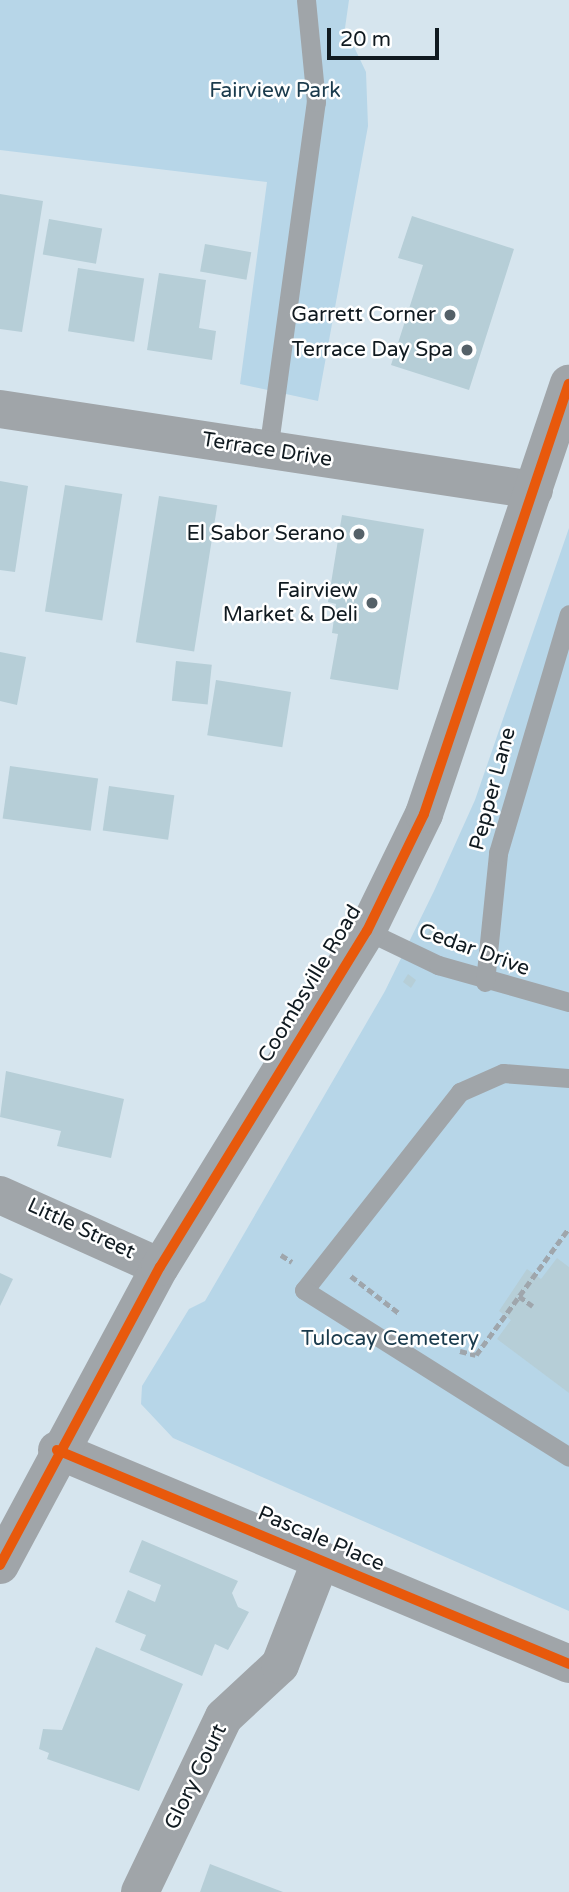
<!DOCTYPE html>
<style>
body{margin:0}
#map{position:relative;width:569px;height:1892px;overflow:hidden;background:#d6e5ee;font-family:"Varela Round",sans-serif}
div>[style]{position:absolute}
.green>*{inset:0;background:#b7d6e8}
.building>*{inset:0;background:#b6ced7;transform-origin:0 0}
.path>*{height:4.5px;margin-top:-2.25px;transform-origin:0;background:repeating-linear-gradient(90deg,#9fa6ac 0 7px,transparent 0 10.5px)}
.service>*{height:19px;margin:-9.5px;padding:0 9.5px;transform-origin:9.5px;border-radius:9.5px;background:#a0a5a9}
.minor>*{height:38px;margin:-19px;padding:0 19px;transform-origin:19px;border-radius:19px;background:#a0a5a9}
.tertiary>*{height:38px;margin:-19px;padding:0 19px;transform-origin:19px;border-radius:19px;background:#a0a5a9}
.cycleway>*{height:10px;margin:-5px;padding:0 5px;transform-origin:5px;border-radius:5px;background:#e8590c}
.dots>*{width:19px;height:19px;translate:-50% -50%;box-sizing:border-box;border:4px solid #fff;border-radius:50%}
span{translate:-50% -50%;white-space:nowrap;text-align:center;line-height:1.15;-webkit-text-stroke:5px #fff;paint-order:stroke}
.park-label{font-size:21px;color:#1a3b4d}
.poi-label{font-size:21px;color:#101a20}
.right{translate:-100% -50%;text-align:right}
.street-label{font-size:21px;color:#101a20}
.scale{position:absolute;left:327px;top:28px;width:112px;height:32px;box-sizing:border-box;border:4px solid #101a20;border-top:0;padding-left:9px;font-size:21px;line-height:24px;white-space:nowrap;color:#101a20;-webkit-text-stroke:5px #fff;paint-order:stroke}
</style>
<div id="map">
<div class="green">
<div style="clip-path:polygon(0 0,349px 0,345px 28px,366px 72px,368px 126px,318px 401px,240px 384px,267px 182px,0 150px)"></div>
<div style="clip-path:polygon(569px 528px,569px 1611px,173px 1438px,141px 1404px,142px 1386px,189px 1309px,205px 1301px,385px 991px,434px 891px,475px 800px)"></div>
</div>
<div class="building">
<div style="clip-path:polygon(0 194px,43px 201px,22px 332px,0 329px)"></div>
<div style="clip-path:polygon(412px 216px,514px 249px,469px 390px,391px 365px,423px 265px,398px 258px)"></div>
<div style="left:49px;top:219px;width:54px;height:36px;rotate:10deg"></div>
<div style="left:205px;top:244px;width:47px;height:28px;rotate:10deg"></div>
<div style="left:78px;top:268px;width:67px;height:64px;rotate:9deg"></div>
<div style="clip-path:polygon(159px 273px,206px 280px,199px 328px,216px 331px,212px 360px,147px 350px)"></div>
<div style="clip-path:polygon(0 481px,28px 486px,15px 572px,0 570px)"></div>
<div style="left:65px;top:485px;width:58px;height:128px;rotate:9deg"></div>
<div style="left:159px;top:496px;width:59px;height:148px;rotate:9deg"></div>
<div style="clip-path:polygon(342px 515px,424px 529px,398px 690px,330px 679px,338px 634px,332px 633px,336px 604px,328px 602px)"></div>
<div style="clip-path:polygon(0 652px,26px 657px,17px 705px,0 701px)"></div>
<div style="left:176px;top:661px;width:36px;height:40px;rotate:6deg"></div>
<div style="left:216px;top:680px;width:76px;height:56px;rotate:9deg"></div>
<div style="left:10px;top:766px;width:89px;height:53px;rotate:8deg"></div>
<div style="left:109px;top:786px;width:66px;height:45px;rotate:8deg"></div>
<div style="left:430px;top:929px;width:10px;height:9px;rotate:29deg"></div>
<div style="clip-path:polygon(408px 974px,416px 980px,411px 988px,403px 982px)"></div>
<div style="clip-path:polygon(6px 1071px,124px 1099px,111px 1158px,57px 1146px,61px 1131px,0 1117px)"></div>
<div style="clip-path:polygon(557px 1258px,569px 1267px,569px 1393px,497px 1339px,511px 1320px,499px 1311px,527px 1269px,541px 1279px)"></div>
<div style="clip-path:polygon(0 1273px,13px 1279px,0 1306px)"></div>
<div style="clip-path:polygon(142px 1540px,238px 1581px,232px 1593px,238px 1607px,249px 1612px,228px 1650px,215px 1644px,202px 1676px,140px 1650px,146px 1635px,115px 1622px,128px 1590px,155px 1602px,161px 1585px,129px 1572px)"></div>
<div style="clip-path:polygon(96px 1647px,183px 1684px,139px 1791px,47px 1759px,49px 1753px,39px 1749px,43px 1729px,62px 1730px)"></div>
<div style="clip-path:polygon(210px 1864px,283px 1892px,200px 1892px)"></div>
</div>
<div class="path">
<div style="left:281px;top:1255px;width:13px;rotate:32deg"></div>
<div style="left:351px;top:1276px;width:61px;rotate:37.6deg"></div>
<div style="left:519px;top:1296px;width:17px;rotate:36deg"></div>
<div style="left:460px;top:1351px;width:16px;rotate:14deg"></div>
<div style="left:476px;top:1355px;width:157px;rotate:-53.8deg"></div>
</div>
<div class="service">
<div style="left:268px;top:451px;width:352px;rotate:-82.2deg"></div>
<div style="left:316px;top:102px;width:102px;rotate:-95.6deg"></div>
<div style="left:367px;top:931px;width:79px;rotate:25.6deg"></div>
<div style="left:438px;top:965px;width:136px;rotate:15.8deg"></div>
<div style="left:485px;top:982px;width:130px;rotate:-84.2deg"></div>
<div style="left:498px;top:853px;width:249px;rotate:-73.5deg"></div>
<div style="left:569px;top:1078px;width:66px;rotate:-175.7deg"></div>
<div style="left:503px;top:1073px;width:47px;rotate:156.2deg"></div>
<div style="left:460px;top:1092px;width:252px;rotate:128.2deg"></div>
<div style="left:304px;top:1290px;width:313px;rotate:32.2deg"></div>
</div>
<div class="minor">
<div style="left:0;top:1195px;width:175px;rotate:24.2deg"></div>
<div style="left:57px;top:1450px;width:555px;rotate:22.68deg"></div>
<div style="left:140px;top:1892px;width:194px;rotate:-64.4deg"></div>
<div style="left:224px;top:1717px;width:76px;rotate:-42.9deg"></div>
<div style="left:280px;top:1665px;width:113px;rotate:-68.7deg"></div>
</div>
<div class="tertiary">
<div style="left:0;top:409px;width:540px;rotate:8.63deg"></div>
<div style="left:0;top:1565px;width:338px;rotate:-61.8deg"></div>
<div style="left:160px;top:1267px;width:395px;rotate:-58.4deg"></div>
<div style="left:367px;top:931px;width:130px;rotate:-64deg"></div>
<div style="left:424px;top:814px;width:454px;rotate:-71.4deg"></div>
</div>
<div class="cycleway">
<div style="left:57px;top:1450px;width:555px;rotate:22.68deg"></div>
<div style="left:0;top:1565px;width:338px;rotate:-61.8deg"></div>
<div style="left:160px;top:1267px;width:395px;rotate:-58.4deg"></div>
<div style="left:367px;top:931px;width:130px;rotate:-64deg"></div>
<div style="left:424px;top:814px;width:454px;rotate:-71.4deg"></div>
</div>
<div class="dots">
<div style="left:450px;top:315px;background:#556168"></div>
<div style="left:467px;top:350px;background:#556168"></div>
<div style="left:359px;top:534px;background:#556168"></div>
<div style="left:372px;top:603px;background:#556168"></div>
</div>
<div class="park-label">
<span style="left:275px;top:91px">Fairview Park</span>
<span style="left:390px;top:1339px">Tulocay Cemetery</span>
</div>
<div class="poi-label">
<span class="right" style="left:436px;top:315px">Garrett Corner</span>
<span class="right" style="left:453px;top:350px">Terrace Day Spa</span>
<span class="right" style="left:345px;top:534px">El Sabor Serano</span>
<span class="right" style="left:358px;top:603px">Fairview<br>Market &amp; Deli</span>
</div>
<div class="street-label">
<span style="left:267px;top:450px;rotate:9deg">Terrace Drive</span>
<span style="left:493px;top:789px;rotate:-75deg">Pepper Lane</span>
<span style="left:474px;top:950px;rotate:20deg">Cedar Drive</span>
<span style="left:310px;top:984px;rotate:-59deg">Coombsville Road</span>
<span style="left:81px;top:1229px;rotate:25deg">Little Street</span>
<span style="left:321px;top:1539px;rotate:23deg">Pascale Place</span>
<span style="left:196px;top:1777px;rotate:-64deg">Glory Court</span>
</div>
<div class="scale">20 m</div>
</div>
